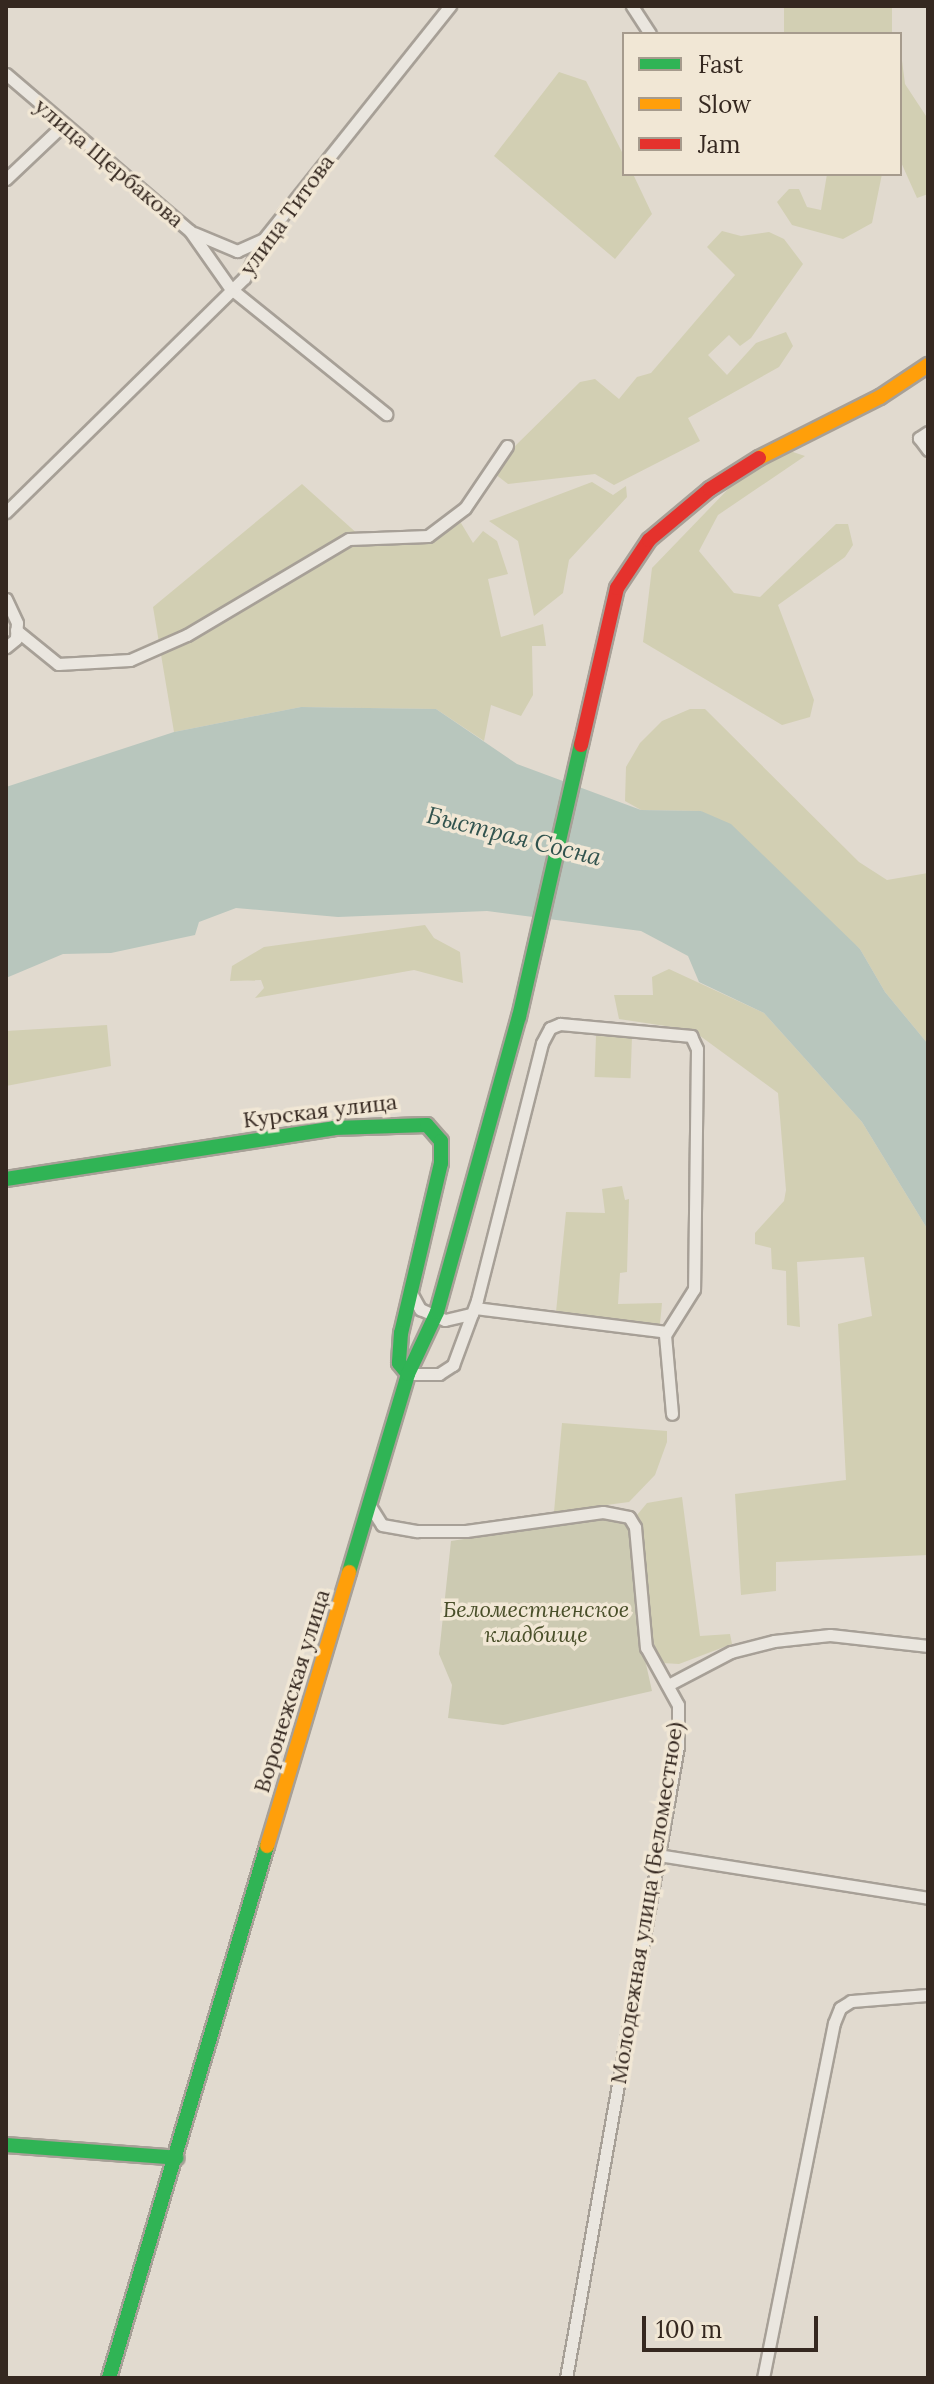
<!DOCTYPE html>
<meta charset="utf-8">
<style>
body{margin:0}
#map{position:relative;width:934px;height:2384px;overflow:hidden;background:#e1dacf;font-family:Lora,serif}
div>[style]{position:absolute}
.green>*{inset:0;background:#d2cfb3;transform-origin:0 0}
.cemetery>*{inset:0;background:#cccab2}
.water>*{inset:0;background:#b8c6bd}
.roads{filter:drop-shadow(2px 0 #a7a097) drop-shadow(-2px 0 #a7a097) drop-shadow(0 2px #a7a097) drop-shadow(0 -2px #a7a097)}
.street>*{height:11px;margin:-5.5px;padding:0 5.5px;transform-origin:5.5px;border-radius:5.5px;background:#eae6df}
.fast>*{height:14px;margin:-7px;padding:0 7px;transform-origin:7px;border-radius:7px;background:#30b455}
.slow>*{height:14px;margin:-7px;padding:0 7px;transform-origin:7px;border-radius:7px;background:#ff9f0a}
.jam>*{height:14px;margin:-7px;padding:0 7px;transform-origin:7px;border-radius:7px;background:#e5322d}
span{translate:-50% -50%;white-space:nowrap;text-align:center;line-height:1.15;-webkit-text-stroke:7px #f1e7d5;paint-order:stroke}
.street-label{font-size:22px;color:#352820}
.park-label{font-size:22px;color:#494f29;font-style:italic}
.water-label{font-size:24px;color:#31534e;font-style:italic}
.frame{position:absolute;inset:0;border:8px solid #352820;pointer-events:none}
.legend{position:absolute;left:622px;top:32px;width:280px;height:144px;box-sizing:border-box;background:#f1e7d5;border:2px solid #a69b8d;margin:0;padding:10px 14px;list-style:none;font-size:24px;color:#352820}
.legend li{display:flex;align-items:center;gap:16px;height:40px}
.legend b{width:40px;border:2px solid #a69b8d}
.scale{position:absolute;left:642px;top:2316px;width:176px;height:36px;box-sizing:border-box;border:4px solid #352820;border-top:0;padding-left:10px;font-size:24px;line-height:28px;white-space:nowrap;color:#352820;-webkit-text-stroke:6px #f1e7d5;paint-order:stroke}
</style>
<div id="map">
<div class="green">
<div style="left:784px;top:6px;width:108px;height:30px"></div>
<div style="clip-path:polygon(900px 45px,905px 84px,928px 119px,928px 194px,917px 198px,900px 160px)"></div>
<div style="clip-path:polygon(559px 72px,586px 81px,624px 156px,624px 174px,633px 174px,652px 214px,615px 259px,494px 156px)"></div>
<div style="clip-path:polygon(827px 174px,882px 174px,872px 223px,843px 239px,792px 225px,777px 202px,789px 189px,799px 189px,807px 207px,821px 210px)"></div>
<div style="clip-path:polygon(722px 231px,741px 236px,769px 232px,784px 239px,803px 264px,751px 338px,740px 346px,729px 335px,708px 355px,727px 375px,756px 343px,786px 332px,793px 346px,779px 367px,688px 418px,700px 441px,614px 485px,595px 474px,508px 484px,495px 474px,512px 449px,580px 382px,595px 379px,619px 399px,637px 377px,651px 373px,735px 275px,707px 247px)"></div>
<div style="clip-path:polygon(787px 450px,805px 456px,718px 515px,699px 551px,734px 593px,760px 597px,836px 524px,848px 524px,853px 545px,845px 557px,778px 605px,814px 700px,810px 717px,782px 725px,643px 642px,652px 568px,733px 484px)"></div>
<div style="clip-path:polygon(592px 482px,613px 495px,626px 486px,627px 497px,569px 560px,563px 593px,534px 616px,518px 541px,489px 521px)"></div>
<div style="clip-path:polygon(302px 484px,370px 545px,461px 523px,473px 543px,483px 531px,497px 541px,508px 574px,488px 579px,501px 637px,543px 624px,546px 646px,532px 646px,533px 695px,521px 716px,491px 705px,484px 741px,436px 709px,301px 707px,174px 732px,153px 607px)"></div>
<div style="clip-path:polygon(690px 709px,705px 709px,859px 862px,887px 880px,928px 873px,928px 1044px,885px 992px,860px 949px,701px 811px,641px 810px,625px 801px,626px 767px,640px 743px,662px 721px)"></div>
<div style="clip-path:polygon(425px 925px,434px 938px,460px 952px,463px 983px,414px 970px,255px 998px,264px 988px,261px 980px,230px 981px,232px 966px,264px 947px)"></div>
<div style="clip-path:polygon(669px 969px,764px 1013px,862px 1122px,928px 1230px,928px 1555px,776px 1562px,776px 1591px,741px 1595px,735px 1494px,846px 1480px,838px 1324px,872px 1316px,864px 1257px,797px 1262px,800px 1327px,787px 1325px,786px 1271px,772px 1269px,771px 1248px,755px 1244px,755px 1233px,784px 1201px,786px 1190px,778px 1093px,692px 1030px,619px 1019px,614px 995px,653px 995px,652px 977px)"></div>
<div style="clip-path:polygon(107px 1025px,111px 1066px,6px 1086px,6px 1031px)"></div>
<div style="left:596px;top:1036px;width:36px;height:41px;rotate:2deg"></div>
<div style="clip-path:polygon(622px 1186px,625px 1200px,629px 1199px,627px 1272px,620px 1273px,618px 1304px,662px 1303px,660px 1324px,556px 1312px,566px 1212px,605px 1213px,602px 1189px)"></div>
<div style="clip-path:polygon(562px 1423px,667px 1431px,667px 1442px,655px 1475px,629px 1502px,554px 1512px)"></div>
<div style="clip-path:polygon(682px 1497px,700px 1636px,730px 1634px,732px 1644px,679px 1664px,662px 1663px,653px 1652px,647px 1626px,637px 1515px,647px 1503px)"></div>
</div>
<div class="cemetery">
<div style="clip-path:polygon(600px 1518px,625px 1523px,631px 1534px,640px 1637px,652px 1691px,503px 1725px,448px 1718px,452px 1685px,439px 1654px,451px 1541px)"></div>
</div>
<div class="water">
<div style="clip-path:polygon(301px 707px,436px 709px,517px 764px,641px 810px,701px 811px,731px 824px,860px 949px,885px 992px,928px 1044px,928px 1230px,862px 1122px,764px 1013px,699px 982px,688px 956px,641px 931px,487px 911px,338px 917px,236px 908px,199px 922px,195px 935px,111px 953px,63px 954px,6px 978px,6px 787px,174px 732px)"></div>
</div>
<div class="roads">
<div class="street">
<div style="left:632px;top:6px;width:33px;rotate:57deg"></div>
<div style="left:6px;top:74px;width:242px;rotate:40.5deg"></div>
<div style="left:190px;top:231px;width:70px;rotate:54.9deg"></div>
<div style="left:230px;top:288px;width:201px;rotate:38.9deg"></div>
<div style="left:6px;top:179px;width:77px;rotate:-43.4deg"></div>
<div style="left:194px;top:233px;width:47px;rotate:22.7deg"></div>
<div style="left:237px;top:251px;width:27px;rotate:-24deg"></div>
<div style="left:928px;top:432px;width:11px;rotate:146deg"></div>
<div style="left:919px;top:438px;width:15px;rotate:53deg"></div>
<div style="left:6px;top:512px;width:334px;rotate:-44.5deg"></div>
<div style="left:244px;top:278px;width:42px;rotate:-63.4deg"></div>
<div style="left:263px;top:240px;width:300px;rotate:-51.4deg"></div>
<div style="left:6px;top:599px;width:26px;rotate:65deg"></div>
<div style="left:17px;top:623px;width:16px;rotate:94deg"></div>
<div style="left:16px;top:639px;width:13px;rotate:141deg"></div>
<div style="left:16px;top:630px;width:54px;rotate:39deg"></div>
<div style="left:58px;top:664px;width:72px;rotate:-3.2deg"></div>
<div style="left:130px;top:660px;width:62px;rotate:-23.7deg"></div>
<div style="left:187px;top:635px;width:188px;rotate:-30.7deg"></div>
<div style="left:349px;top:539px;width:79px;rotate:-2.2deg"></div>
<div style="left:428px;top:536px;width:46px;rotate:-37.1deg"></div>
<div style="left:465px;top:508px;width:75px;rotate:-55.9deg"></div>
<div style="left:410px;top:1291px;width:21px;rotate:61deg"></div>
<div style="left:420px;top:1309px;width:27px;rotate:24deg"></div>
<div style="left:445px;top:1320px;width:28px;rotate:-13deg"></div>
<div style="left:475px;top:1308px;width:193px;rotate:7.1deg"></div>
<div style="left:408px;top:1374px;width:31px"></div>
<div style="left:439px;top:1374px;width:17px;rotate:-33deg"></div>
<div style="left:453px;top:1365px;width:69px;rotate:-69.7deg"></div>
<div style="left:477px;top:1300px;width:265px;rotate:-75.8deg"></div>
<div style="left:542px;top:1043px;width:17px;rotate:-62deg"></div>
<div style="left:550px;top:1028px;width:11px;rotate:-22deg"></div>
<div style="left:560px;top:1024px;width:132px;rotate:5.2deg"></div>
<div style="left:691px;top:1036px;width:14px;rotate:65deg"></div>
<div style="left:697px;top:1049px;width:240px;rotate:90.7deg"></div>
<div style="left:694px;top:1289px;width:54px;rotate:122.2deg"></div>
<div style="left:665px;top:1335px;width:79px;rotate:84.9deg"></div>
<div style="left:370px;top:1506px;width:22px;rotate:58deg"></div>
<div style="left:382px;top:1525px;width:36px;rotate:10deg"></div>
<div style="left:417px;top:1531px;width:49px"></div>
<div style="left:466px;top:1531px;width:138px;rotate:-7.9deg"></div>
<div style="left:603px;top:1512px;width:26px;rotate:11deg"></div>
<div style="left:629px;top:1517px;width:12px;rotate:59deg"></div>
<div style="left:635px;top:1527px;width:121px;rotate:84.8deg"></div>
<div style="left:646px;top:1647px;width:66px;rotate:61.1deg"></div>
<div style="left:678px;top:1705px;width:41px;rotate:90deg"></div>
<div style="left:678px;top:1746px;width:642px;rotate:100.05deg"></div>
<div style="left:670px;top:1684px;width:69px;rotate:-27.7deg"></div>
<div style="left:731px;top:1652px;width:44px;rotate:-14.3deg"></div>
<div style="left:774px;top:1641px;width:56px;rotate:-6.1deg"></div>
<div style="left:830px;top:1635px;width:99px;rotate:6.4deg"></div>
<div style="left:658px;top:1855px;width:273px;rotate:9deg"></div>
<div style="left:763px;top:2378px;width:362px;rotate:-78.7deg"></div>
<div style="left:834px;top:2023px;width:16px;rotate:-68deg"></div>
<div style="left:840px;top:2008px;width:13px;rotate:-32deg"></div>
<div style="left:851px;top:2001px;width:77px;rotate:-4.5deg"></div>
</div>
<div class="fast">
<div style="left:6px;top:1179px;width:332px;rotate:-8.8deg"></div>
<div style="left:334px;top:1128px;width:93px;rotate:-1.8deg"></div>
<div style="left:427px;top:1125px;width:21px;rotate:49deg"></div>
<div style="left:441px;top:1141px;width:22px;rotate:90deg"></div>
<div style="left:441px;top:1163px;width:175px;rotate:103.2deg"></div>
<div style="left:401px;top:1333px;width:30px;rotate:94deg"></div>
<div style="left:399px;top:1363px;width:14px;rotate:51deg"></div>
<div style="left:349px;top:1572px;width:207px;rotate:-73.4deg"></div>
<div style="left:408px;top:1374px;width:68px;rotate:-64.9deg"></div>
<div style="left:437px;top:1312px;width:306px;rotate:-74.5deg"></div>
<div style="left:519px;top:1017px;width:279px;rotate:-77.2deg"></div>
<div style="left:6px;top:2145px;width:171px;rotate:4.3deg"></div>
<div style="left:109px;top:2378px;width:555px;rotate:-73.46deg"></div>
</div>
<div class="slow">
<div style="left:759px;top:458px;width:136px;rotate:-26.8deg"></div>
<div style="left:880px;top:397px;width:58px;rotate:-33.7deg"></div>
<div style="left:267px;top:1846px;width:286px;rotate:-73.3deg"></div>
</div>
<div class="jam">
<div style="left:581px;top:745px;width:161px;rotate:-77.1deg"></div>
<div style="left:617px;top:588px;width:58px;rotate:-56.3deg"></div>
<div style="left:649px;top:540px;width:80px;rotate:-39.9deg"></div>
<div style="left:710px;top:489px;width:58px;rotate:-32.3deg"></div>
</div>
</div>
<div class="street-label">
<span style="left:109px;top:163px;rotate:40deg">улица Щербакова</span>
<span style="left:287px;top:215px;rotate:-54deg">улица Титова</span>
<span style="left:320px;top:1111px;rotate:-7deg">Курская улица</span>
<span style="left:292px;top:1691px;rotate:-73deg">Воронежская улица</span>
<span style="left:647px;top:1903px;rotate:-81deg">Молодежная улица (Беломестное)</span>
</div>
<div class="park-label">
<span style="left:536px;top:1622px">Беломестненское<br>кладбище</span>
</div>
<div class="water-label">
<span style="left:514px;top:836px;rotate:14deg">Быстрая Сосна</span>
</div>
<div class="frame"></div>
<ul class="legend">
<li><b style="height:10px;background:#30b455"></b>Fast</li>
<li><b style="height:10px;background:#ff9f0a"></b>Slow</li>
<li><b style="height:10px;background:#e5322d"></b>Jam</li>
</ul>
<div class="scale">100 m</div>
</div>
